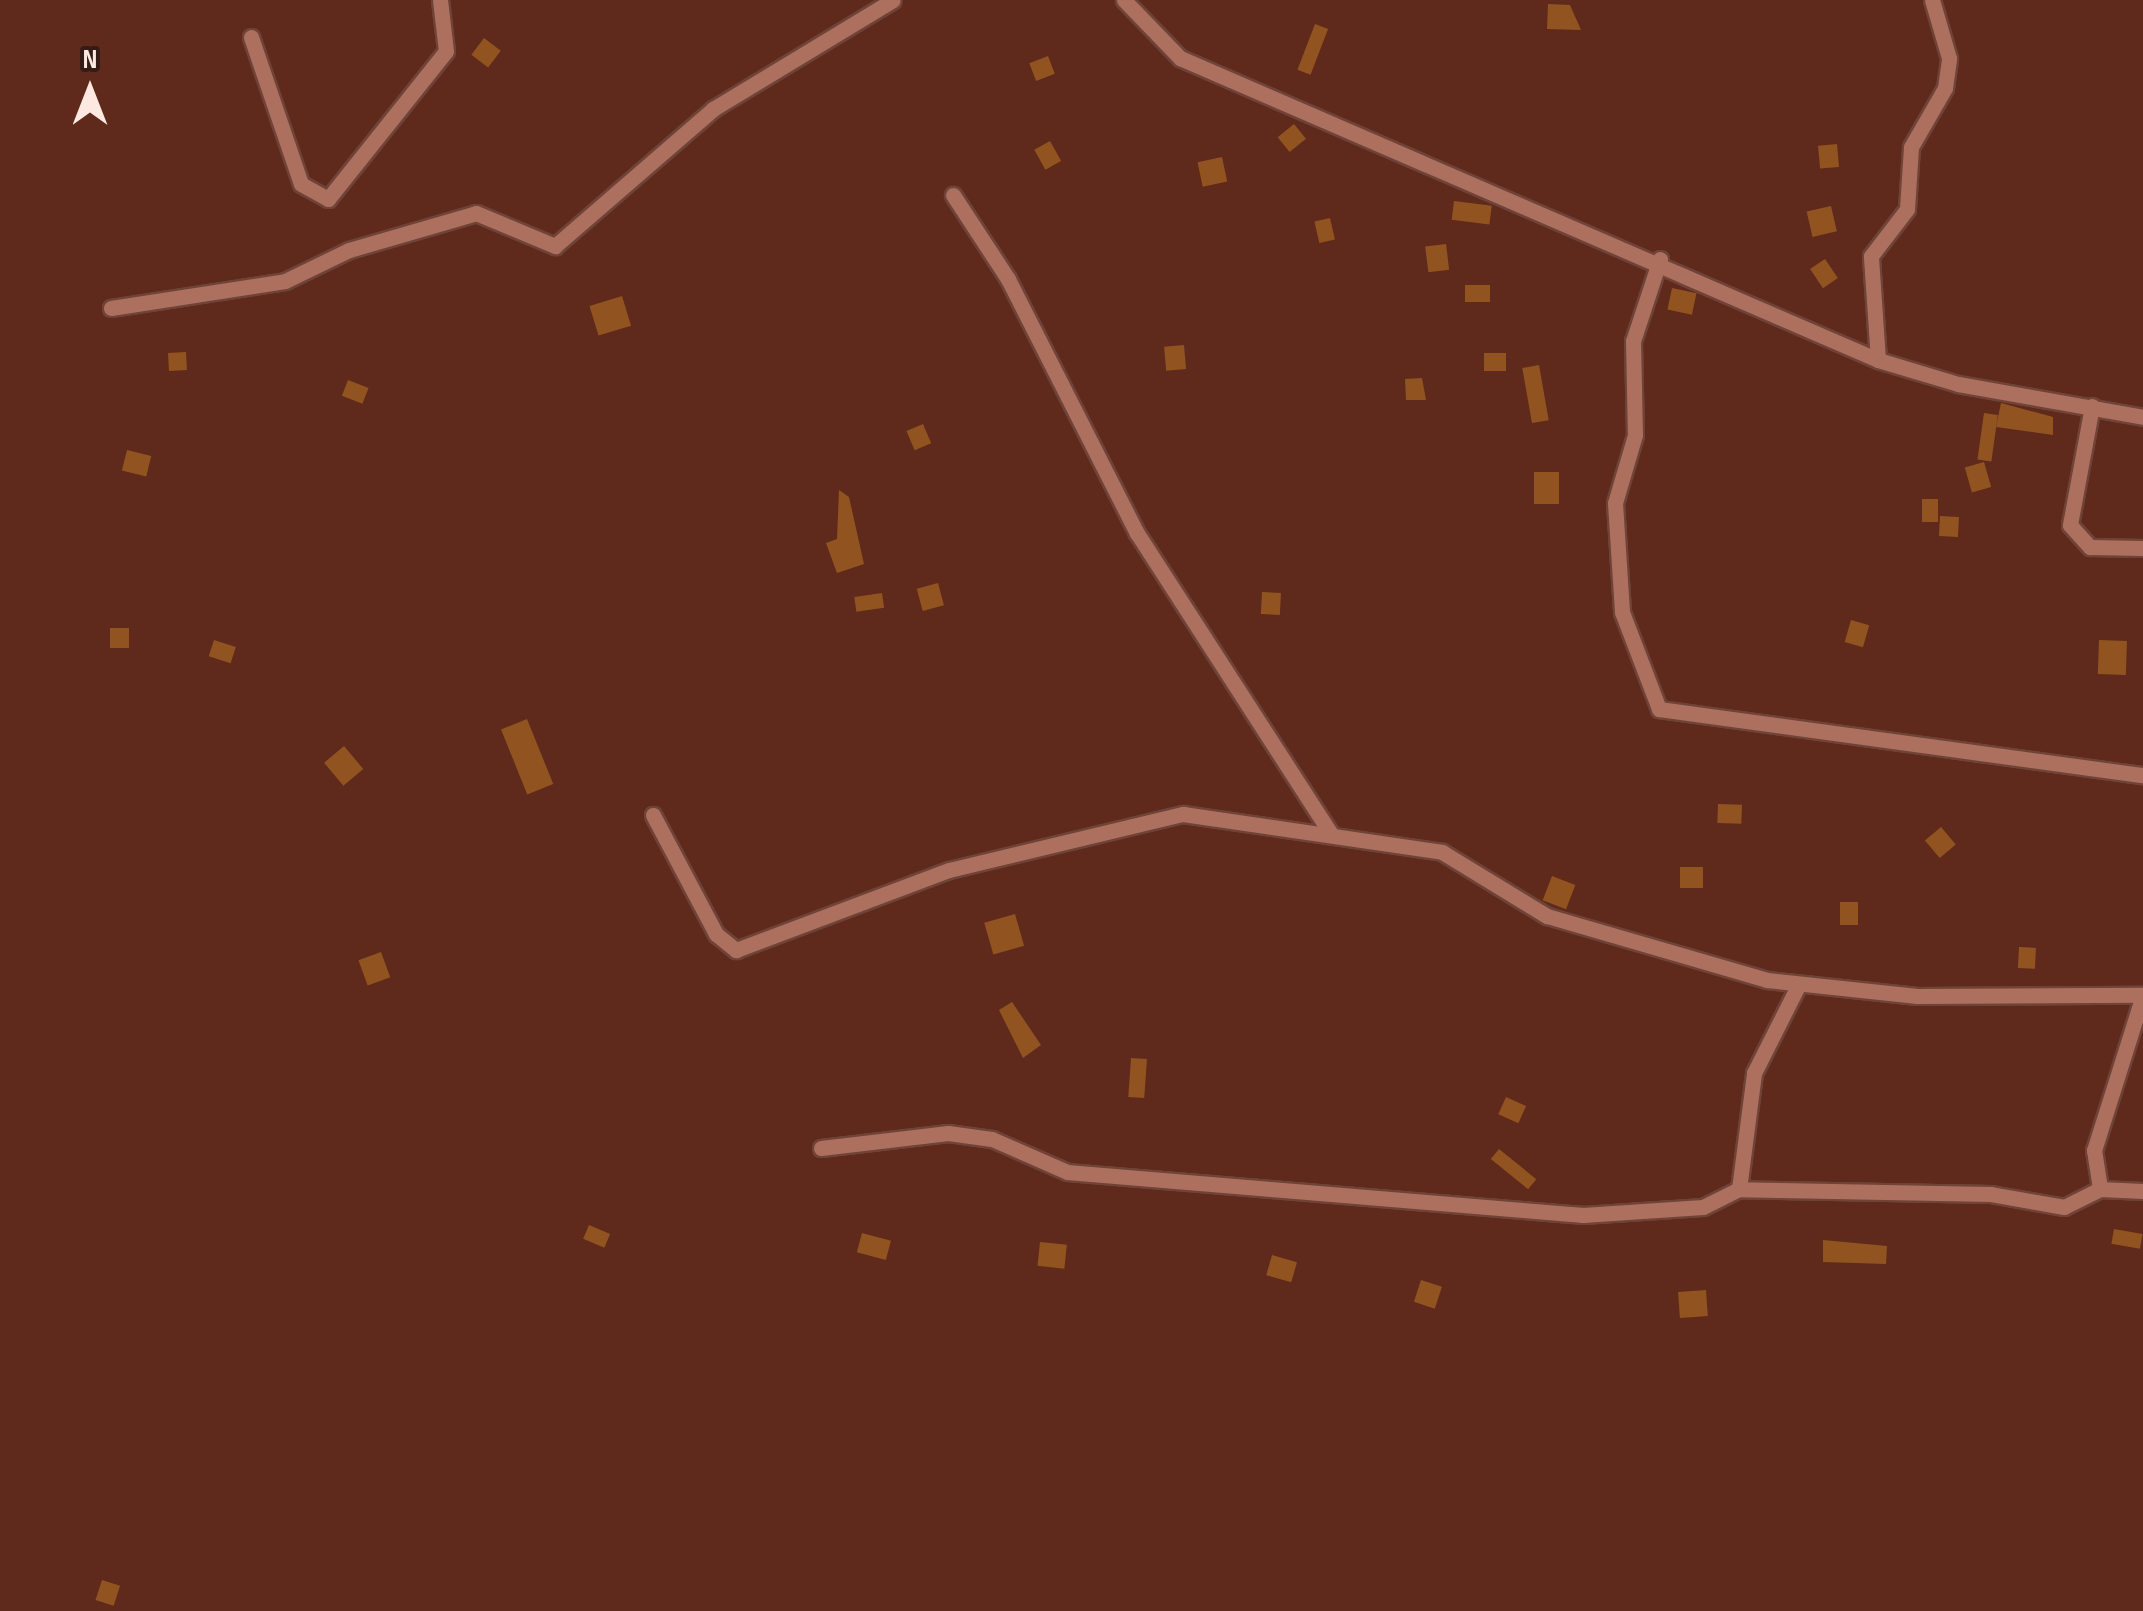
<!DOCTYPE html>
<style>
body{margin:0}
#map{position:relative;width:2143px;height:1611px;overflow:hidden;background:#5f2a1b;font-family:"Sofia Sans Condensed",sans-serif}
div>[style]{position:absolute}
.building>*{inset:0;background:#915420;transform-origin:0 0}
.roads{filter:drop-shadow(2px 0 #6f4338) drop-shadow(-2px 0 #6f4338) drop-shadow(0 2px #6f4338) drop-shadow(0 -2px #6f4338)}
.street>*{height:15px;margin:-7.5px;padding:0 7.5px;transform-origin:7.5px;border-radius:7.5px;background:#ad705f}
span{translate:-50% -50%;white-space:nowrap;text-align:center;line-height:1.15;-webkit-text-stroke:8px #341c15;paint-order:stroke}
.north{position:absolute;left:40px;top:40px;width:100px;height:100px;-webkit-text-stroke:8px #341c15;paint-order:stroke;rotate:0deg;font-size:28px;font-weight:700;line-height:40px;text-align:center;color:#fde8e2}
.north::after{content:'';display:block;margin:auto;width:35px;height:45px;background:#fde8e2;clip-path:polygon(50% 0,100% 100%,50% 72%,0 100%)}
</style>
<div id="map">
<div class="building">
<div style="clip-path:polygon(1548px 4px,1570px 5px,1581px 30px,1547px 29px)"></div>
<div style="left:1315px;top:24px;width:14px;height:49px;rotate:21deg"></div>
<div style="left:484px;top:38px;width:21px;height:21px;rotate:37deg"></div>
<div style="left:1048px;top:56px;width:19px;height:20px;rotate:69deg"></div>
<div style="left:1294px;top:124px;width:19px;height:21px;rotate:51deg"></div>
<div style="left:1050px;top:141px;width:23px;height:18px;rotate:61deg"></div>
<div style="left:1837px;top:144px;width:23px;height:19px;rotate:85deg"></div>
<div style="left:1222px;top:157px;width:25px;height:25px;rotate:78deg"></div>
<div style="left:1454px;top:201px;width:38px;height:19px;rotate:7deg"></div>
<div style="left:1831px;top:206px;width:26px;height:25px;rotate:77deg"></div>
<div style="left:1330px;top:218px;width:22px;height:16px;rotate:77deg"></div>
<div style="left:1446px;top:244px;width:26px;height:21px;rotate:83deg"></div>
<div style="left:1825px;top:259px;width:23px;height:18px;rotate:56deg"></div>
<div style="left:1490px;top:285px;width:17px;height:25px;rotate:90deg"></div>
<div style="left:1672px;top:288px;width:25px;height:22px;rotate:12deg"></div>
<div style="left:622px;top:296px;width:31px;height:34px;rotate:73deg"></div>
<div style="left:1184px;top:345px;width:24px;height:20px;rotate:85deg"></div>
<div style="left:186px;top:352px;width:18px;height:18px;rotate:87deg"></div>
<div style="left:1506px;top:353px;width:18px;height:22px;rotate:90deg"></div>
<div style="left:1539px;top:365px;width:56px;height:17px;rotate:80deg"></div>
<div style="clip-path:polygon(1422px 378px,1426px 400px,1406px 400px,1405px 379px)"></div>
<div style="left:348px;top:380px;width:22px;height:17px;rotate:21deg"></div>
<div style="clip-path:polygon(2001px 403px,2053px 417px,2053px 435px,1996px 427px)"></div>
<div style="left:1984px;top:413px;width:14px;height:47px;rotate:8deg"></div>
<div style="left:923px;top:424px;width:21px;height:18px;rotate:67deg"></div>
<div style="left:127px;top:450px;width:25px;height:21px;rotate:14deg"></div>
<div style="left:1984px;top:462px;width:26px;height:20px;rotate:74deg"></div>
<div style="left:1534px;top:472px;width:25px;height:32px"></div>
<div style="clip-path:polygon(839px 490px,849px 497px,864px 564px,837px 573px,826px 543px,837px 539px)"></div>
<div style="left:1922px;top:499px;width:16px;height:23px"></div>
<div style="left:1940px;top:516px;width:19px;height:20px;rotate:3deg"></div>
<div style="left:938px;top:583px;width:23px;height:22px;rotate:75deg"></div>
<div style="left:1262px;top:592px;width:19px;height:22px;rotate:3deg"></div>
<div style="left:882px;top:593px;width:15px;height:28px;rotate:82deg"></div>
<div style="left:1851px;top:620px;width:19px;height:23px;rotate:16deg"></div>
<div style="left:129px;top:628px;width:20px;height:19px;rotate:90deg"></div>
<div style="left:214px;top:640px;width:23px;height:17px;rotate:18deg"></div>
<div style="left:2099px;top:640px;width:28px;height:34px;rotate:2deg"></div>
<div style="left:527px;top:719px;width:70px;height:28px;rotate:68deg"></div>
<div style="left:344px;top:746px;width:30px;height:26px;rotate:50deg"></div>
<div style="left:1718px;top:804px;width:24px;height:19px;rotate:2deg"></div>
<div style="left:1941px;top:827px;width:23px;height:21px;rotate:50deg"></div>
<div style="left:1680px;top:867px;width:23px;height:21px"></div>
<div style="left:1552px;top:876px;width:25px;height:26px;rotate:21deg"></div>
<div style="left:1840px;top:902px;width:18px;height:23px"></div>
<div style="left:1015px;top:914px;width:33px;height:32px;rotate:74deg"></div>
<div style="left:2019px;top:947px;width:17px;height:21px;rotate:3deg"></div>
<div style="left:381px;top:952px;width:27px;height:24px;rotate:70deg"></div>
<div style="clip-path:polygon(1012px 1002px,1041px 1045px,1023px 1058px,999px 1010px)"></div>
<div style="left:1131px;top:1058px;width:16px;height:39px;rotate:4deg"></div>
<div style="left:1506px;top:1097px;width:22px;height:19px;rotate:24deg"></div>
<div style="left:1499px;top:1149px;width:48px;height:13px;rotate:39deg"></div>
<div style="left:589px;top:1225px;width:23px;height:15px;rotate:23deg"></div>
<div style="left:2114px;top:1229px;width:29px;height:15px;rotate:10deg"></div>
<div style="left:862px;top:1233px;width:30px;height:20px;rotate:15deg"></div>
<div style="clip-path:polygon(1823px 1240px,1887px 1246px,1886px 1264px,1823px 1262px)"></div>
<div style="left:1040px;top:1242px;width:27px;height:24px;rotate:6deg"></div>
<div style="left:1272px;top:1255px;width:26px;height:21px;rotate:16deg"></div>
<div style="left:1421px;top:1280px;width:22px;height:23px;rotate:18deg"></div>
<div style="left:1706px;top:1290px;width:26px;height:28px;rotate:86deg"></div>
<div style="left:102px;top:1580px;width:19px;height:21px;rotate:18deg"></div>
</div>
<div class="roads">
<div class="street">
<div style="left:1124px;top:0;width:81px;rotate:46deg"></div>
<div style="left:1180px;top:58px;width:761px;rotate:23.4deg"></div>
<div style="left:1878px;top:360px;width:84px;rotate:16.7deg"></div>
<div style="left:1958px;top:384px;width:188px;rotate:10.1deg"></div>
<div style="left:251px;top:37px;width:155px;rotate:71.2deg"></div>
<div style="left:301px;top:184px;width:31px;rotate:29deg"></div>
<div style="left:328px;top:199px;width:189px;rotate:-51.4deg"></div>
<div style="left:446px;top:51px;width:51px;rotate:-96.7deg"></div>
<div style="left:953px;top:195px;width:100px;rotate:56.8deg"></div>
<div style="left:1008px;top:279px;width:285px;rotate:63.1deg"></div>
<div style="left:1137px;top:533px;width:357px;rotate:57.2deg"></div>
<div style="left:1660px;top:259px;width:86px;rotate:108.2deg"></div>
<div style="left:1633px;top:341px;width:94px;rotate:88.8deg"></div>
<div style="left:1635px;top:435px;width:71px;rotate:106.4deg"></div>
<div style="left:1615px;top:503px;width:109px;rotate:86.3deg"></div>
<div style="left:1622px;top:612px;width:104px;rotate:69.1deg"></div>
<div style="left:1659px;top:709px;width:488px;rotate:7.8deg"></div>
<div style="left:111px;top:308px;width:176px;rotate:-8.8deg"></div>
<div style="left:285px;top:281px;width:71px;rotate:-25.8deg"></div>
<div style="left:349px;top:250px;width:132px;rotate:-16.2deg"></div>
<div style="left:476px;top:213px;width:86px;rotate:22.7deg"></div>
<div style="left:555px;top:246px;width:209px;rotate:-40.9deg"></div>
<div style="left:713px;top:109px;width:210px;rotate:-31.2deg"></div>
<div style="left:1878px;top:360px;width:104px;rotate:-93.9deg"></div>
<div style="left:1871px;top:256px;width:59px;rotate:-52.5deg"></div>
<div style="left:1907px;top:209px;width:62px;rotate:-86.3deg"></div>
<div style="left:1911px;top:147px;width:68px;rotate:-60deg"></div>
<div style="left:1945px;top:88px;width:30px;rotate:-82deg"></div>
<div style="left:1949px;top:58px;width:60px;rotate:-106.3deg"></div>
<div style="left:2092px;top:406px;width:121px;rotate:100.5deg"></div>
<div style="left:2070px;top:525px;width:30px;rotate:48deg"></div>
<div style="left:2090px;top:547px;width:53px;rotate:1.1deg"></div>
<div style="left:653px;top:815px;width:135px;rotate:62.1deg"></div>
<div style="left:716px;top:934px;width:26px;rotate:39deg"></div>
<div style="left:736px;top:950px;width:228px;rotate:-20.6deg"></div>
<div style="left:949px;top:870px;width:241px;rotate:-13.5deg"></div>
<div style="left:1183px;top:814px;width:262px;rotate:8.3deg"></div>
<div style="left:1442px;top:852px;width:123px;rotate:31.4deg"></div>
<div style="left:1547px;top:916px;width:229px;rotate:16.2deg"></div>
<div style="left:1767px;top:980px;width:151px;rotate:6.1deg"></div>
<div style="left:1917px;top:996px;width:226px;rotate:-0.3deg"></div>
<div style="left:2143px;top:995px;width:163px;rotate:107.5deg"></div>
<div style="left:2094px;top:1150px;width:39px;rotate:81deg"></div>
<div style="left:2100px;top:1189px;width:40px;rotate:153.4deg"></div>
<div style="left:2064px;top:1207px;width:74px;rotate:-169.9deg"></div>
<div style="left:1991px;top:1194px;width:252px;rotate:-178.9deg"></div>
<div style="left:1739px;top:1189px;width:117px;rotate:-82.6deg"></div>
<div style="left:1754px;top:1073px;width:97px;rotate:-63.2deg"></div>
<div style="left:821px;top:1148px;width:128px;rotate:-6.7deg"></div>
<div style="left:948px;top:1133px;width:44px;rotate:7.8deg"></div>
<div style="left:992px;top:1139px;width:82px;rotate:23.7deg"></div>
<div style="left:1067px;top:1172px;width:518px;rotate:4.76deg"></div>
<div style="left:1583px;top:1215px;width:120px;rotate:-3.8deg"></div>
<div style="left:1703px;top:1207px;width:40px;rotate:-26.6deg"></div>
<div style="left:2100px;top:1189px;width:43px;rotate:2.7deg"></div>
</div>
</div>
<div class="north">N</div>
</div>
